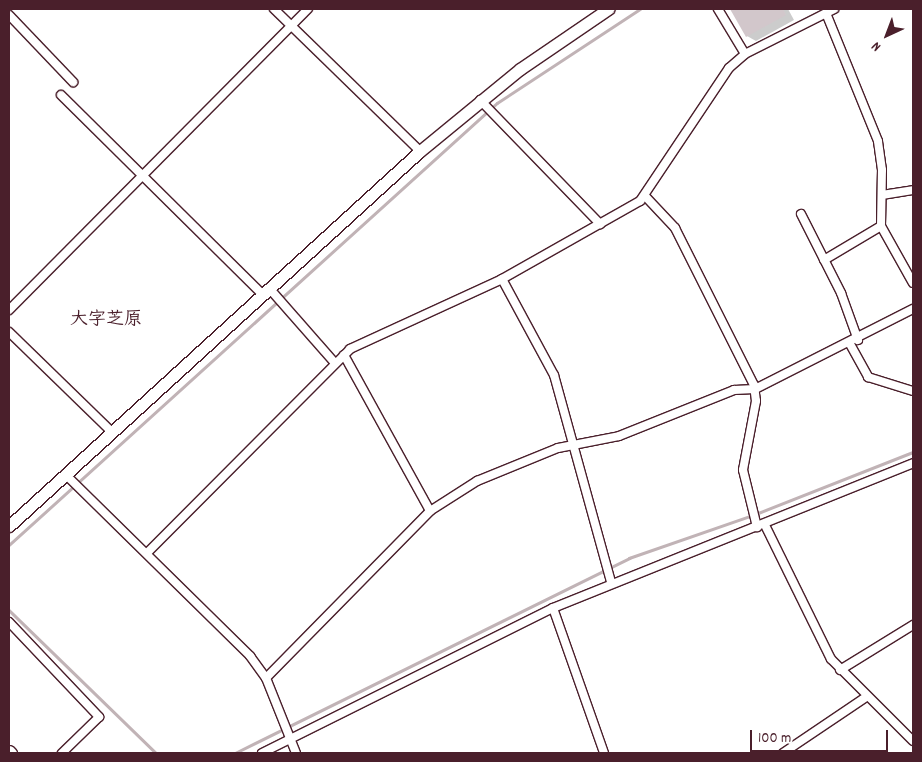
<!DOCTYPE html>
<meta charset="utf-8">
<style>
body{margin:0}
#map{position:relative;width:922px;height:762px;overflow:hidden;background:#fff;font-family:Dekko,"Klee One",sans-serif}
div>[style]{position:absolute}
.shadow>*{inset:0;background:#0003}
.stream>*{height:2.5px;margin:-1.25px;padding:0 1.25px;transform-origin:1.25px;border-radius:1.25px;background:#c1b3b6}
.building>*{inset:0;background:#d2c7cb}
.roads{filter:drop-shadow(1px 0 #4a1f2b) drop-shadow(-1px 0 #4a1f2b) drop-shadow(0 1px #4a1f2b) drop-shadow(0 -1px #4a1f2b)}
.street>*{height:8px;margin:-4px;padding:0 4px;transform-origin:4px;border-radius:4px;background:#fff}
.secondary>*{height:11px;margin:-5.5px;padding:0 5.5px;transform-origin:5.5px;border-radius:5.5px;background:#fff}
span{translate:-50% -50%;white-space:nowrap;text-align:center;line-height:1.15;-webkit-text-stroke:4.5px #fff;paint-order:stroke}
.quarter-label{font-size:18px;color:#4a1f2b;font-weight:700}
.frame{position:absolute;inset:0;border:10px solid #4a1f2b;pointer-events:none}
.north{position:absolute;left:862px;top:10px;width:50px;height:50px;-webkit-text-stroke:4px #fff;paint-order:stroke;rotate:223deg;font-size:14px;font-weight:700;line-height:20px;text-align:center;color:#4a1f2b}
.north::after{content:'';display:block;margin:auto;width:18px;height:22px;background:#4a1f2b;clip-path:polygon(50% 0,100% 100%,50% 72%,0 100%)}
.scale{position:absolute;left:750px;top:730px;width:138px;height:22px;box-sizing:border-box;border:2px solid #4a1f2b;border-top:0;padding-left:6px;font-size:15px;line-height:18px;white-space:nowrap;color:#4a1f2b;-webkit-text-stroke:4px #fff;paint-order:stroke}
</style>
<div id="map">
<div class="shadow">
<div style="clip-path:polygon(732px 9px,788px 9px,794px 20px,756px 41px,747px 36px)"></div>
</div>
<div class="stream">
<div style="left:9px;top:545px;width:658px;rotate:-42.17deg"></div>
<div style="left:497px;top:103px;width:171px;rotate:-33.3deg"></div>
<div style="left:9px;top:610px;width:205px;rotate:44.2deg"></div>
<div style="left:235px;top:753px;width:440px;rotate:-26.3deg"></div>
<div style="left:629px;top:558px;width:131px;rotate:-19.1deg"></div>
<div style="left:753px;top:515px;width:172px;rotate:-21.5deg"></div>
</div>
<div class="building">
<div style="clip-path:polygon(730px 9px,783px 9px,786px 15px,746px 37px)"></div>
</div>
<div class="roads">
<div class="street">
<div style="left:274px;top:9px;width:204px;rotate:44.2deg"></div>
<div style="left:718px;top:9px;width:52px;rotate:59deg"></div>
<div style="left:9px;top:15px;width:93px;rotate:46.3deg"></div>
<div style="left:61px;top:95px;width:283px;rotate:44.7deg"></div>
<div style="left:480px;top:100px;width:173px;rotate:45.9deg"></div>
<div style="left:882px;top:195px;width:31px;rotate:-9deg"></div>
<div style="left:645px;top:196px;width:44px;rotate:46.8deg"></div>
<div style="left:675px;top:228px;width:176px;rotate:63.3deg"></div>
<div style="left:754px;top:385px;width:16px;rotate:83deg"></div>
<div style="left:756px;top:401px;width:70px;rotate:100.7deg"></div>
<div style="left:743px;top:470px;width:59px;rotate:76.2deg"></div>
<div style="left:801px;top:214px;width:89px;rotate:63.1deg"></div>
<div style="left:841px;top:293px;width:50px;rotate:70.1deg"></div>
<div style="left:881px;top:226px;width:65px;rotate:60.7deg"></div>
<div style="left:824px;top:260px;width:66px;rotate:-30.8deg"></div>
<div style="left:881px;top:226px;width:56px;rotate:-89deg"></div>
<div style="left:882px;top:170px;width:29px;rotate:-98deg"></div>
<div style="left:878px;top:141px;width:138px;rotate:-112.1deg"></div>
<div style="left:502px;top:279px;width:109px;rotate:61.6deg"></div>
<div style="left:554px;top:375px;width:215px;rotate:74.6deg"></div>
<div style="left:269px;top:288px;width:100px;rotate:48.7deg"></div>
<div style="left:9px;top:310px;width:424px;rotate:-45.2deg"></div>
<div style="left:9px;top:332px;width:144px;rotate:44.2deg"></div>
<div style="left:850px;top:344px;width:38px;rotate:61deg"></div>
<div style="left:868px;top:377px;width:47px;rotate:17.3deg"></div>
<div style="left:344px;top:355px;width:178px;rotate:61.1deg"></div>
<div style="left:65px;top:474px;width:260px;rotate:44.5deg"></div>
<div style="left:250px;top:656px;width:27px;rotate:54deg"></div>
<div style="left:266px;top:678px;width:81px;rotate:68.2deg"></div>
<div style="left:765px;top:525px;width:149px;rotate:63.8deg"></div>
<div style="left:831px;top:659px;width:116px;rotate:45deg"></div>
<div style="left:147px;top:553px;width:288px;rotate:-45.1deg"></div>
<div style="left:350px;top:349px;width:167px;rotate:-24.7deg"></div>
<div style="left:502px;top:279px;width:159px;rotate:-29.5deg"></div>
<div style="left:640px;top:201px;width:160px;rotate:-56.2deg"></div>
<div style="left:729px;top:68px;width:21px;rotate:-41deg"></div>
<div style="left:745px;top:54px;width:100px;rotate:-26.8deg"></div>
<div style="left:553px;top:608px;width:154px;rotate:70.6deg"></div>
<div style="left:9px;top:622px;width:131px;rotate:46.5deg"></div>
<div style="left:99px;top:717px;width:52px;rotate:135.8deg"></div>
<div style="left:840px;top:670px;width:86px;rotate:-31.7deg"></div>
<div style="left:266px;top:678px;width:234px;rotate:-45.5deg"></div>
<div style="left:430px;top:511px;width:56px;rotate:-32.6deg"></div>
<div style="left:477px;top:481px;width:87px;rotate:-22.2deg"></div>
<div style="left:558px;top:448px;width:62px;rotate:-11.1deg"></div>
<div style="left:619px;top:436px;width:124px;rotate:-21.8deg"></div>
<div style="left:734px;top:390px;width:21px;rotate:-3deg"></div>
<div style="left:755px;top:389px;width:177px;rotate:-26.9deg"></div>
<div style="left:262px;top:753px;width:325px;rotate:-26.5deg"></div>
<div style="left:553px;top:608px;width:388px;rotate:-21.9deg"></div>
<div style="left:783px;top:753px;width:100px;rotate:-34deg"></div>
</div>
<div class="secondary">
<div style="left:9px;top:526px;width:556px;rotate:-42.38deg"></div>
<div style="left:420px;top:151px;width:129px;rotate:-39.4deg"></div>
<div style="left:520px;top:69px;width:107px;rotate:-34.3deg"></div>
<div style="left:9px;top:751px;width:3px;rotate:45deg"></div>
</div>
</div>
<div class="quarter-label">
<span style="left:106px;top:321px">大字芝原</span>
</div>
<div class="frame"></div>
<div class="north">N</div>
<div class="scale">100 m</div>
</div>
